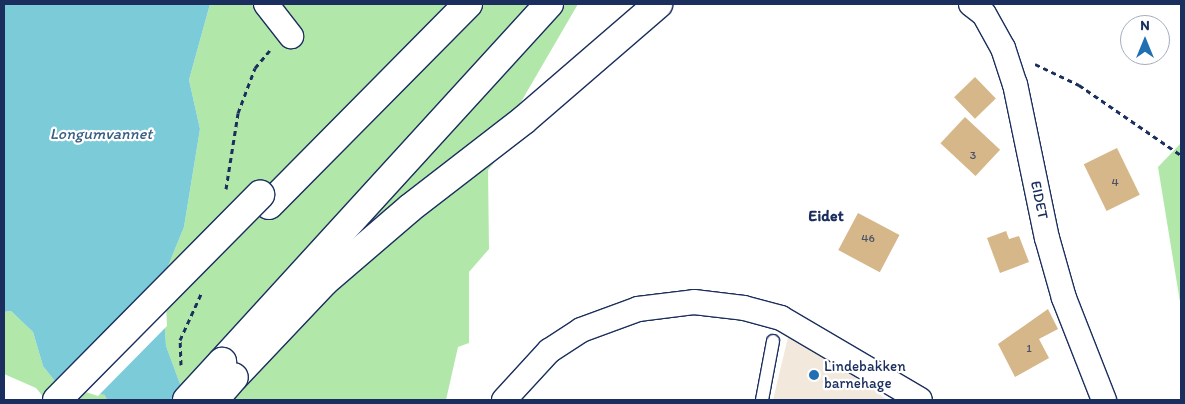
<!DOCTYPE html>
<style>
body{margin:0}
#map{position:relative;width:1185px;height:404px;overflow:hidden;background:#fff;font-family:Itim,sans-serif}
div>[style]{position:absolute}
.built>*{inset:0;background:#f2e9dc}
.green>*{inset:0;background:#b1e7a9}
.water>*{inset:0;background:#7bcbd8}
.pier>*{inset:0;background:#fff}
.building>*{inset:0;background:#d5b789;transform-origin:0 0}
.path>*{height:3px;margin-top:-1.5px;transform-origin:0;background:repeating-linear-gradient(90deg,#1b2f5e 0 5px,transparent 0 9px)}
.roads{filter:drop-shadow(1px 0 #1b2f5e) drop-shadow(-1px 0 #1b2f5e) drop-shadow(0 1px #1b2f5e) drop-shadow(0 -1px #1b2f5e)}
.lane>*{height:12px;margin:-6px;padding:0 6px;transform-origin:6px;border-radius:6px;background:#fff}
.street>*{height:24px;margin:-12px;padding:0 12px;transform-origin:12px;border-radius:12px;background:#fff}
.primary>*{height:28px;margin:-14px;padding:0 14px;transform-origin:14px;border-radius:14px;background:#fff}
.highway>*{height:28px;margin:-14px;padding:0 14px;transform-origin:14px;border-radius:14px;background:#fff}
.bridges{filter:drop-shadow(1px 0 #1b2f5e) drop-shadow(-1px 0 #1b2f5e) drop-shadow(0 1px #1b2f5e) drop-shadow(0 -1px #1b2f5e)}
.primary-bridge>*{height:28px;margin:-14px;padding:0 14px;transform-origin:14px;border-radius:14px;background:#fff}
.highway-bridge>*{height:28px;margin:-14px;padding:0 14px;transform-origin:14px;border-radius:14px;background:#fff}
.dots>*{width:14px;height:14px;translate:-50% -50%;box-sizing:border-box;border:2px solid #fff;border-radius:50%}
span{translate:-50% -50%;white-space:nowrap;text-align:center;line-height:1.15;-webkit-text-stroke:4.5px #fff;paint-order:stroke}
.number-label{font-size:12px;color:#4a5169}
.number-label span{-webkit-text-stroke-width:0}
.street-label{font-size:15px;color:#1b2f5e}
.poi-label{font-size:15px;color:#1b2f5e}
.left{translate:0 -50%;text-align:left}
.water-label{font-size:16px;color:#385e83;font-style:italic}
.neighbourhood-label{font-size:16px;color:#1b2f5e;font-weight:700}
.frame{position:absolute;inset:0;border:5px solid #1b2f5e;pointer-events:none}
.north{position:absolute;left:1120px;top:15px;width:50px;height:50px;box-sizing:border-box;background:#fff;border:1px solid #a4acbf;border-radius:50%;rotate:0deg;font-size:14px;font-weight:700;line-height:20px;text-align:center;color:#1b2f5e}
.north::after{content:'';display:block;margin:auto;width:18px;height:22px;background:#1f6fb2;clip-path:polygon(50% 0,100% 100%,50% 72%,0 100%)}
</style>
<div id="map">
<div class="built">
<div style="clip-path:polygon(788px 337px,868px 385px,887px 400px,773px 400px)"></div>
</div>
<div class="green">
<div style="clip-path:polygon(210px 4px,578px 4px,500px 138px,508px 146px,488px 170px,489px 249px,469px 272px,469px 343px,458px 347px,446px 400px,186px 400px,166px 346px,162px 281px,184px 227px,200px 129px,189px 80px)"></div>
<div style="clip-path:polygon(1181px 143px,1181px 308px,1158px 167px)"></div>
<div style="clip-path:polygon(11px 311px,33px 332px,43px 366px,54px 380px,106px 395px,107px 400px,46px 400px,36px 388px,4px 374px,4px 312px)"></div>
</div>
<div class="water">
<div style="clip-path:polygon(4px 4px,210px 4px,189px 80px,200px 129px,184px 227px,162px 281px,166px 346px,186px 400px,107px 400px,105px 395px,54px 380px,43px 366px,33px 332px,11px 311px,4px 312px)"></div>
</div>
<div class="pier">
<div style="clip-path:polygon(172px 264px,165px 282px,167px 326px,98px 396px,55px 382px)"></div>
</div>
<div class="building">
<div style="left:975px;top:77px;width:30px;height:29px;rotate:46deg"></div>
<div style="left:965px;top:117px;width:48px;height:36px;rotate:43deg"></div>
<div style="left:1117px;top:148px;width:52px;height:37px;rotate:64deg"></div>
<div style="left:858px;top:213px;width:47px;height:42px;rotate:28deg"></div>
<div style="clip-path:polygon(1006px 231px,1009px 239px,1019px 236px,1029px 262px,1000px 273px,987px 238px)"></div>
<div style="clip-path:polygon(1048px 309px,1058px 329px,1039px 339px,1049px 358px,1015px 377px,998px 344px)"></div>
</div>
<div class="path">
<div style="left:1035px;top:64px;width:49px;rotate:25.5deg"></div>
<div style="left:1079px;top:85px;width:124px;rotate:34.5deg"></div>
<div style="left:226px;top:189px;width:77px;rotate:-81deg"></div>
<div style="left:238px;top:113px;width:48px;rotate:-69.3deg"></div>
<div style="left:255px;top:68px;width:23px;rotate:-50deg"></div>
<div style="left:181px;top:365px;width:25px;rotate:-92deg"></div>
<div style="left:180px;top:340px;width:51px;rotate:-65.5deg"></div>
</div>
<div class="roads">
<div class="lane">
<div style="left:762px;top:400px;width:60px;rotate:-79.4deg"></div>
</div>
<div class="street">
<div style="left:266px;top:4px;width:41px;rotate:52deg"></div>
<div style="left:971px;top:4px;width:16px;rotate:38deg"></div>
<div style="left:984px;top:14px;width:39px;rotate:61deg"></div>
<div style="left:1003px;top:48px;width:38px;rotate:72deg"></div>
<div style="left:1015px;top:84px;width:157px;rotate:78.3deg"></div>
<div style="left:1047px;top:238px;width:62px;rotate:74.2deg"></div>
<div style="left:1064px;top:298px;width:110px;rotate:68.6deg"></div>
<div style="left:504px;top:400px;width:67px;rotate:-47.4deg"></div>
<div style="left:549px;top:351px;width:38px;rotate:-33deg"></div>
<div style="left:581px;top:330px;width:61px;rotate:-20.2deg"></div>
<div style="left:638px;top:309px;width:56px;rotate:-7.1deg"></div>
<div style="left:694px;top:302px;width:50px;rotate:6.8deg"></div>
<div style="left:744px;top:308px;width:38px;rotate:15deg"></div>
<div style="left:781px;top:318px;width:161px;rotate:30.5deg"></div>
</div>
<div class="primary">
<div style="left:269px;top:205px;width:283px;rotate:-45.3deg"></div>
</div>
<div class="highway">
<div style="left:222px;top:362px;width:485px;rotate:-47.6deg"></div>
<div style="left:234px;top:377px;width:131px;rotate:-46.5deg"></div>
<div style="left:324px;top:282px;width:113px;rotate:-40.7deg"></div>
<div style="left:410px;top:208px;width:145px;rotate:-37.7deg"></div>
<div style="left:525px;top:119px;width:176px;rotate:-40.8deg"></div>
</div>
</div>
<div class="bridges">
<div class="primary-bridge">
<div style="left:57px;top:400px;width:289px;rotate:-45.3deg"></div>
</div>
<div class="highway-bridge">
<div style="left:187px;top:400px;width:52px;rotate:-47.4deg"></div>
<div style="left:214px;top:400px;width:30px;rotate:-49deg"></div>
</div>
</div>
<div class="dots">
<div style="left:814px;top:375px;background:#1f6fb2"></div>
</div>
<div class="number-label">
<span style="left:973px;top:156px">3</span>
<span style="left:1115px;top:183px">4</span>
<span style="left:868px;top:239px">46</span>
<span style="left:1029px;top:349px">1</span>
</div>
<div class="street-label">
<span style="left:1039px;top:200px;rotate:78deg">EIDET</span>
</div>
<div class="poi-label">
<span class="left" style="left:824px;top:375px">Lindebakken<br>barnehage</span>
</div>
<div class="water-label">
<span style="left:101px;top:134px">Longumvannet</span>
</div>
<div class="neighbourhood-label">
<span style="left:826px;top:216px">Eidet</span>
</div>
<div class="frame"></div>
<div class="north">N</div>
</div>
